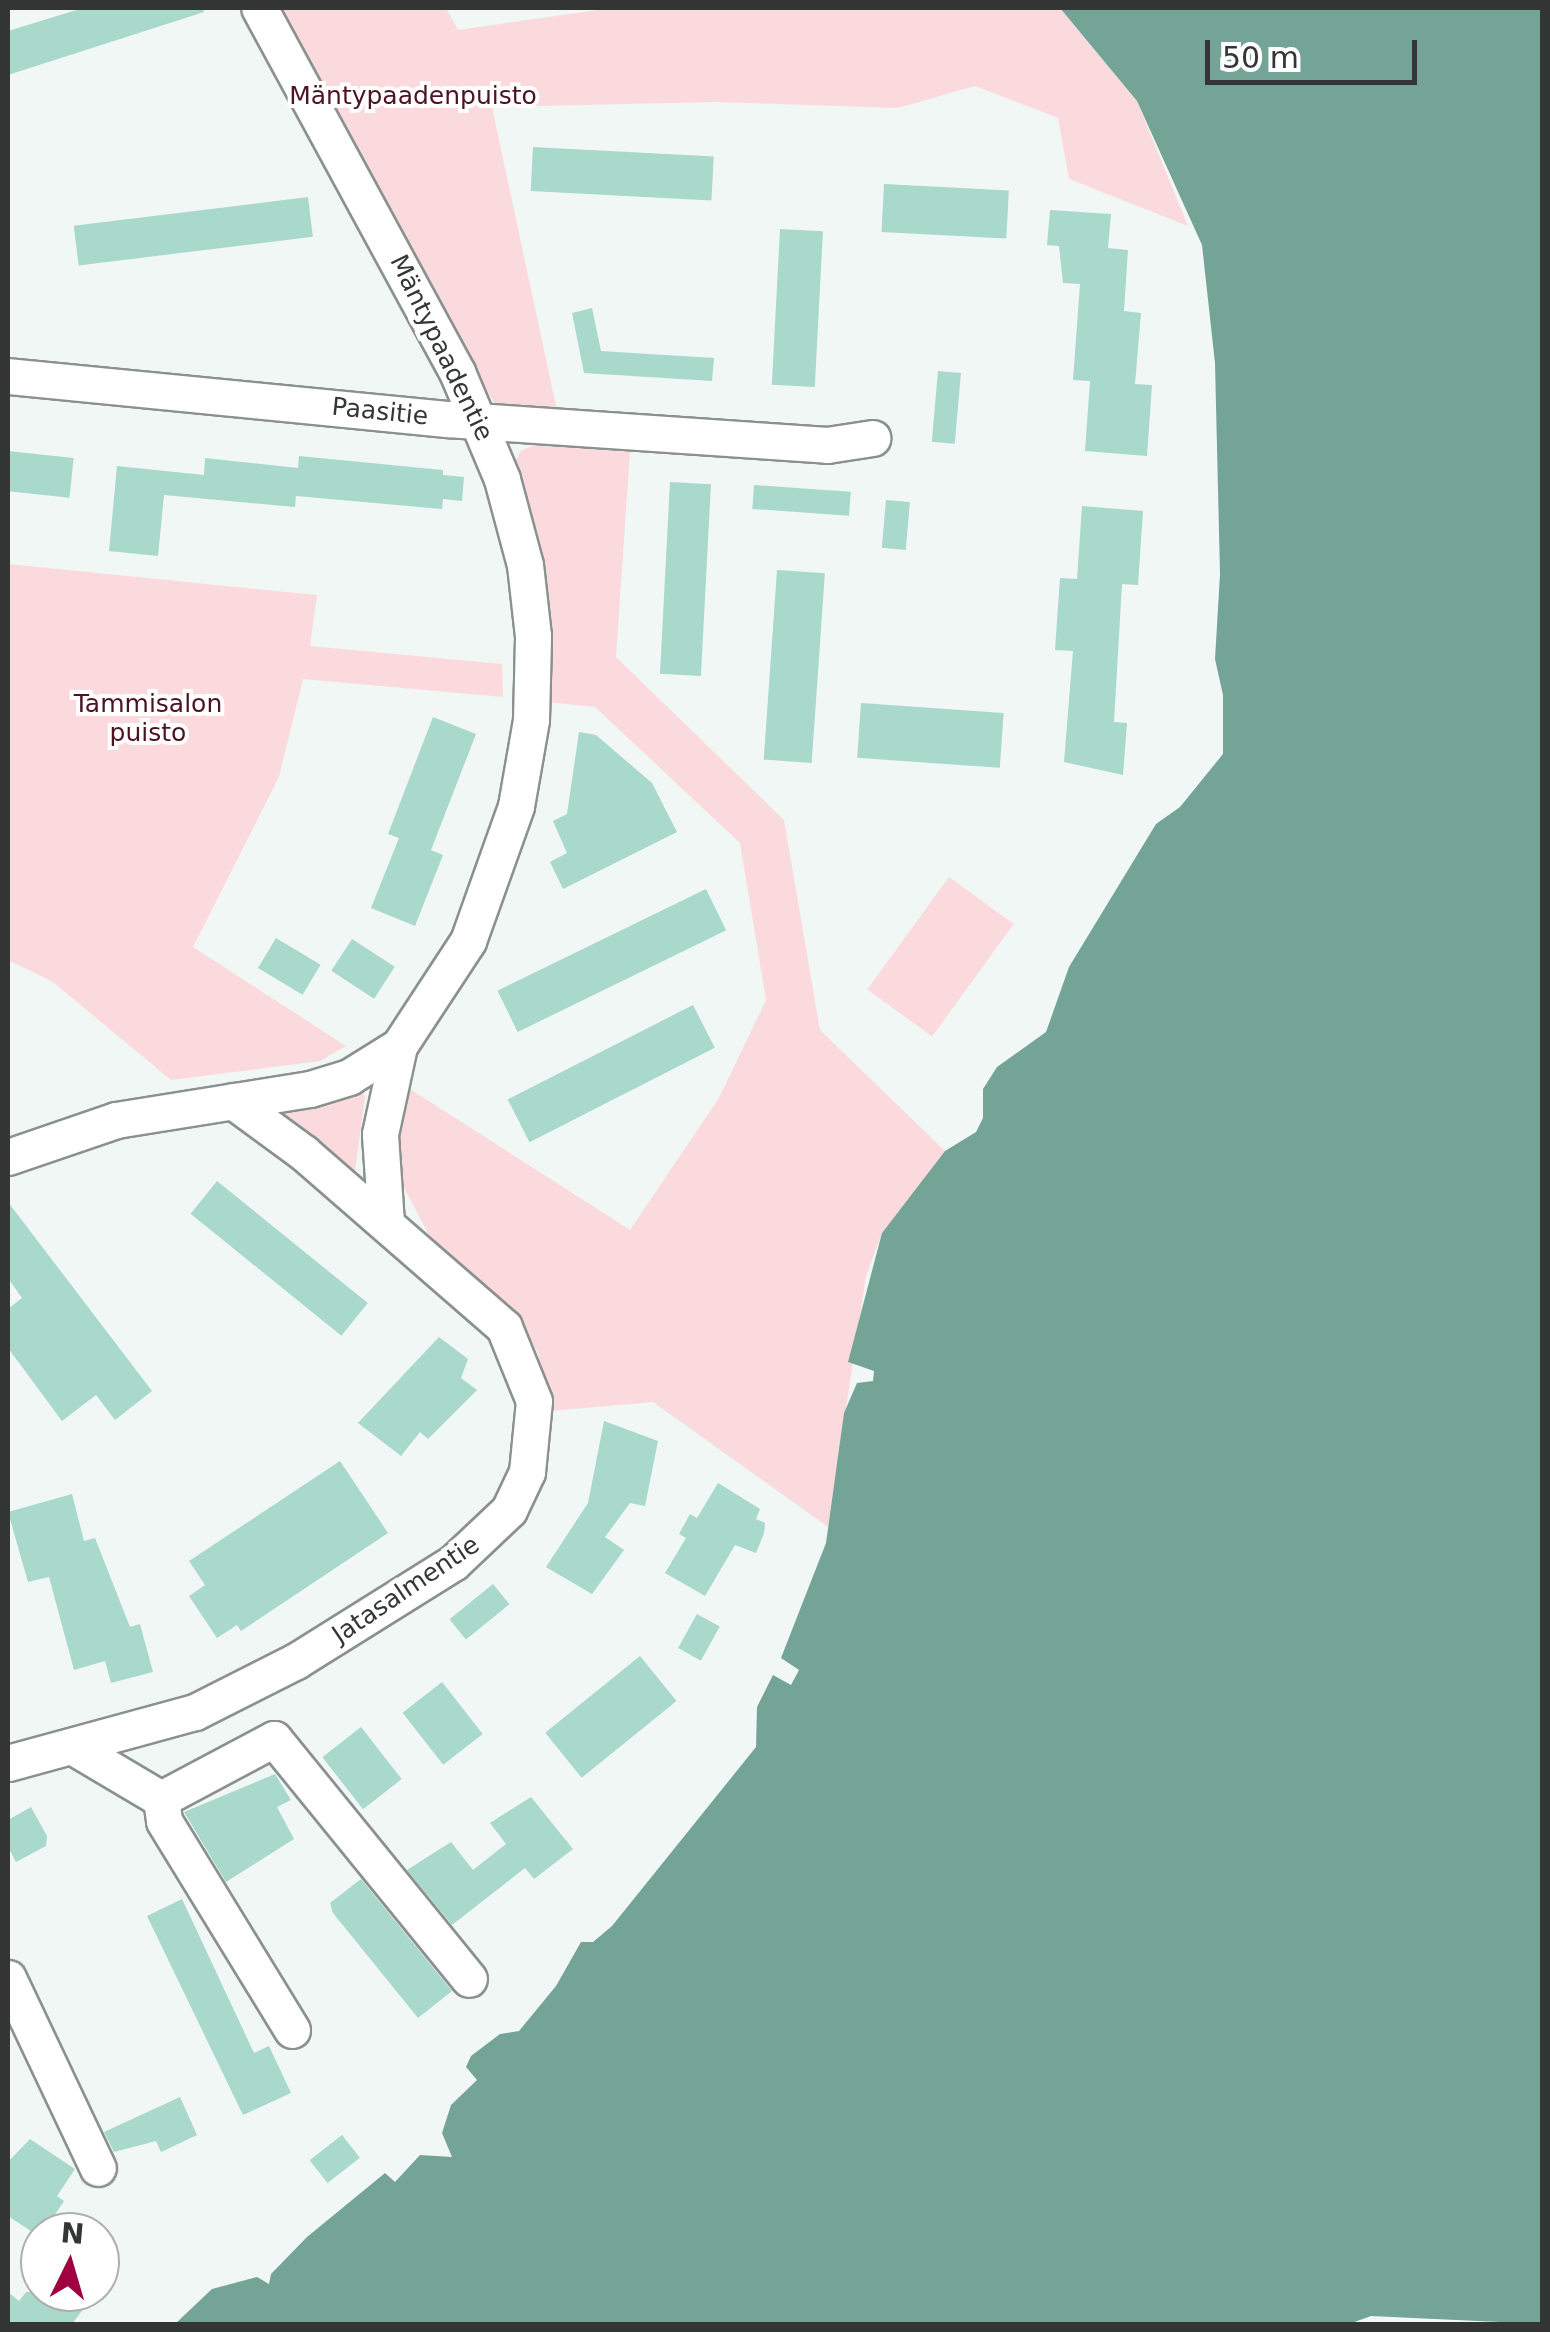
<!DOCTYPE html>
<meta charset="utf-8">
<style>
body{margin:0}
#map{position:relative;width:1550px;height:2332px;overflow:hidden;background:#f1f7f5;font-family:"DejaVu Sans",sans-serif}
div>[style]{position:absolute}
.green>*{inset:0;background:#fbdade;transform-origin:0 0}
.water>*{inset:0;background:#74a496}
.building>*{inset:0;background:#a8d9ca;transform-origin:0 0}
.roads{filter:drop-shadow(2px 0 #8b918f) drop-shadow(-2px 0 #8b918f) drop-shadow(0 2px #8b918f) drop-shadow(0 -2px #8b918f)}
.minor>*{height:35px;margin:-17.5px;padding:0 17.5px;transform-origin:17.5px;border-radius:17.5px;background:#fff}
span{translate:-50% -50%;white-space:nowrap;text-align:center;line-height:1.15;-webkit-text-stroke:8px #fff;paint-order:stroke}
.park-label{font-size:25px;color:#4c1321}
.street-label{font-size:25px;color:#343636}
.frame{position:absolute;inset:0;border:10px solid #343636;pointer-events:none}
.north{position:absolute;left:20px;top:2212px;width:100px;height:100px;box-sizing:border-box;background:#fff;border:2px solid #aeafaf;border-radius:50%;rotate:5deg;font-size:28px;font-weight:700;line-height:40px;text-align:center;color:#343636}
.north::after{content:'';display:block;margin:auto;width:35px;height:45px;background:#a00140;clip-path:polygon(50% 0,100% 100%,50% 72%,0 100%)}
.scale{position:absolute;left:1205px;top:40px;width:212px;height:45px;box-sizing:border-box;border:5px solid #343636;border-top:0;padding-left:12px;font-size:30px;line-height:35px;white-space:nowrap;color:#343636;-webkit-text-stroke:8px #fff;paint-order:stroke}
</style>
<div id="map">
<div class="green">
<div style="clip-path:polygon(275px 8px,446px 8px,458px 30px,612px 8px,1060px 8px,1137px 101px,1188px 226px,1069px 179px,1058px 118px,975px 86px,898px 108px,715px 102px,492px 107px,558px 415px,498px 410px)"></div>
<div style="clip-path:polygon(534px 445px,630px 452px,616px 657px,784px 820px,820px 1030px,945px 1151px,882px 1233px,866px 1276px,828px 1527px,653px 1402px,550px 1411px,538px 1353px,517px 1316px,429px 1235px,401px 1182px,393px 1132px,410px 1089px,630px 1230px,719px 1098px,766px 1000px,740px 843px,595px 707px,547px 702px,511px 469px,521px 451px)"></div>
<div style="clip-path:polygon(8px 564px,317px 595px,310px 646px,502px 664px,503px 697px,303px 679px,279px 777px,193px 947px,346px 1046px,320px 1061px,171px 1080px,53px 982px,8px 960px)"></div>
<div style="left:949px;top:877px;width:80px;height:139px;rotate:36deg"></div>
<div style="clip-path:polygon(362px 1089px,365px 1098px,354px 1178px,276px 1113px)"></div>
</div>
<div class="water">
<div style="clip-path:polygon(1060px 8px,1542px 8px,1542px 2324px,1371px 2316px,1349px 2324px,175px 2324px,212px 2289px,257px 2277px,269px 2284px,271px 2274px,307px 2237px,385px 2173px,395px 2182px,420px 2155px,452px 2157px,442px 2133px,451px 2105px,477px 2080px,466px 2067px,471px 2056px,500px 2034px,519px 2031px,556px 1986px,581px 1942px,593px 1942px,612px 1926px,756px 1747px,757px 1707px,773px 1675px,791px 1685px,799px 1670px,781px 1658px,826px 1543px,844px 1413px,857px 1383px,873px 1381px,874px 1371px,848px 1362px,882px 1233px,945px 1151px,976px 1132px,983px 1118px,983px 1089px,997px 1067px,1046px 1032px,1069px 967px,1156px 824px,1180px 807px,1223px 754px,1223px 695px,1215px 659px,1220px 574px,1215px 363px,1202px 245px,1137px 101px)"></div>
</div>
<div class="building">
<div style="clip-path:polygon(83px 8px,203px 8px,204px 12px,8px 75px,8px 31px)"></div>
<div style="left:533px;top:147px;width:181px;height:44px;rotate:3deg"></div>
<div style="left:884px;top:184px;width:125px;height:48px;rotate:3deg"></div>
<div style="left:308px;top:197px;width:40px;height:236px;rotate:83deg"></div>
<div style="clip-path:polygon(1050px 210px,1111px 214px,1108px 248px,1128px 250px,1124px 311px,1141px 313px,1135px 384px,1152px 385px,1147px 456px,1085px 451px,1090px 381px,1073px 380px,1080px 284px,1063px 283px,1059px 246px,1047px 245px)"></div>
<div style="left:780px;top:229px;width:43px;height:156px;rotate:3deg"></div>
<div style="clip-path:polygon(592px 308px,601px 351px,714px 358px,712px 381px,584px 373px,572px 313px)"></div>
<div style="left:938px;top:371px;width:23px;height:71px;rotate:5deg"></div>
<div style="left:8px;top:451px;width:66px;height:40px;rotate:6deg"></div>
<div style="clip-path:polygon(299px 456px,443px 470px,443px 475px,464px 477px,462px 501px,443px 499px,442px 509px,296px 496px,295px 507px,164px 495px,158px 556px,109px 551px,117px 466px,204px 475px,205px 458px,298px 468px)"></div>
<div style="left:670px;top:482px;width:41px;height:192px;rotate:3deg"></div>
<div style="left:754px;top:485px;width:97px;height:24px;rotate:4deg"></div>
<div style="left:886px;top:500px;width:24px;height:48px;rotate:5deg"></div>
<div style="clip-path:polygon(1082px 506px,1143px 511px,1138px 585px,1122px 584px,1114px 722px,1127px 723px,1123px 775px,1064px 762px,1073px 651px,1055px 650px,1060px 578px,1077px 579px)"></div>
<div style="left:777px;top:570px;width:48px;height:190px;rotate:4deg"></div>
<div style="left:861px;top:703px;width:143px;height:55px;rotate:4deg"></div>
<div style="clip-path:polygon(433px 717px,476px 734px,431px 850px,443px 855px,415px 926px,371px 908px,399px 838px,388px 834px)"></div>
<div style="clip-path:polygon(579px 732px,596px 735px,652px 783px,677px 832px,563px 889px,550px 862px,567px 853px,553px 821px,567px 814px)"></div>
<div style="left:706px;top:889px;width:46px;height:232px;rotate:64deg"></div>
<div style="left:276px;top:938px;width:52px;height:35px;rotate:31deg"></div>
<div style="left:352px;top:939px;width:51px;height:38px;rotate:33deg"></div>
<div style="left:693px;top:1005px;width:48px;height:208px;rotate:63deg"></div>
<div style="left:217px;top:1181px;width:194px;height:42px;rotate:39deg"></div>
<div style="clip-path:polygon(8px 1202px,152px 1391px,115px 1420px,96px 1395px,62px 1421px,8px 1348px,8px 1309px,22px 1298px,8px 1278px)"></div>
<div style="clip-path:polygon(439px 1337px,468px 1359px,461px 1378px,477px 1390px,428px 1439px,420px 1432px,401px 1456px,358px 1423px)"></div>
<div style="clip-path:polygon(604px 1421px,658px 1441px,645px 1506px,630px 1503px,605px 1537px,624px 1550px,592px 1594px,546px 1567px,588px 1503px)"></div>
<div style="clip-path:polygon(340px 1461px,388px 1533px,241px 1631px,237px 1625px,217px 1638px,189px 1596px,205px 1585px,189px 1561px)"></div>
<div style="clip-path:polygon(718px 1483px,760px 1509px,756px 1519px,765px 1523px,764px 1533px,756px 1553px,735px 1545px,705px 1596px,665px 1573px,686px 1538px,679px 1534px,690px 1514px,697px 1518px)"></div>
<div style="clip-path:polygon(72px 1494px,84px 1541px,95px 1538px,130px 1627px,140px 1624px,153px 1672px,111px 1683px,105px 1661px,74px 1670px,49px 1577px,28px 1582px,8px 1512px)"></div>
<div style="left:493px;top:1584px;width:26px;height:56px;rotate:51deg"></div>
<div style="left:697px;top:1614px;width:26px;height:39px;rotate:29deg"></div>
<div style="left:640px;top:1656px;width:58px;height:122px;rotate:51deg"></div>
<div style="left:442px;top:1682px;width:66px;height:50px;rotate:52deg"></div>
<div style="left:361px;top:1727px;width:66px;height:49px;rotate:52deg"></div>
<div style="clip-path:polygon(275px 1774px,291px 1800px,277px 1807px,294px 1839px,226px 1882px,184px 1812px)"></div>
<div style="clip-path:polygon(531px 1797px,573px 1849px,534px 1879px,525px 1868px,452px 1925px,407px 1870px,451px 1842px,473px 1870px,506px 1844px,490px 1823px)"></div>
<div style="clip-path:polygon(31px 1807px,47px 1836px,46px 1846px,16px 1862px,8px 1847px,8px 1820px)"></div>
<div style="clip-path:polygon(361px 1879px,452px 1991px,418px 2018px,333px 1913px,330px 1903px)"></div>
<div style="clip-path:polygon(182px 1899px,254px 2053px,269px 2046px,291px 2093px,243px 2115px,147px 1916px)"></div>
<div style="clip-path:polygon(180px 2097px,197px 2135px,161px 2152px,156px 2141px,114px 2152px,104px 2132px)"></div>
<div style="left:342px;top:2135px;width:29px;height:41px;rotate:52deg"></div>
<div style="clip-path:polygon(30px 2139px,75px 2169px,57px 2196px,64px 2201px,40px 2237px,8px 2216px,8px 2162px)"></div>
<div style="clip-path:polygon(8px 2292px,19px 2301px,26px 2292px,96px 2292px,72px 2324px,8px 2324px)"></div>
</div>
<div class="roads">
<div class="minor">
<div style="left:8px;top:376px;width:441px;rotate:5.6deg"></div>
<div style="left:447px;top:419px;width:381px;rotate:3.9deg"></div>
<div style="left:827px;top:445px;width:46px;rotate:-8.8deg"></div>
<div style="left:8px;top:1157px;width:114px;rotate:-18.9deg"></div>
<div style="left:116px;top:1120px;width:196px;rotate:-9.1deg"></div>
<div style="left:310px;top:1089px;width:41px;rotate:-17.1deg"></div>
<div style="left:349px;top:1077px;width:59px;rotate:-31.8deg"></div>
<div style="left:399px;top:1046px;width:126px;rotate:-56.7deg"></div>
<div style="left:468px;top:941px;width:143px;rotate:-70.4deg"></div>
<div style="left:516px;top:806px;width:87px;rotate:-80.1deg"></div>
<div style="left:531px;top:720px;width:84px;rotate:-88.6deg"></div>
<div style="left:533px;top:636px;width:71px;rotate:-96.4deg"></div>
<div style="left:525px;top:565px;width:89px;rotate:-105deg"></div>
<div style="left:502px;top:479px;width:116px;rotate:-112.8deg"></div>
<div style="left:457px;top:372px;width:414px;rotate:-118.5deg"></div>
<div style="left:386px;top:1223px;width:89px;rotate:-93.9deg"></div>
<div style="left:380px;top:1134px;width:90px;rotate:-77.8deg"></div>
<div style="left:75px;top:1748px;width:100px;rotate:30.7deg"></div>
<div style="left:161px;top:1799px;width:128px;rotate:-28deg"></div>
<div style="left:274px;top:1739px;width:309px;rotate:50.9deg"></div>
<div style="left:8px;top:1763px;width:194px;rotate:-15.3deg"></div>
<div style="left:195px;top:1712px;width:113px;rotate:-26.8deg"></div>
<div style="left:296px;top:1661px;width:185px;rotate:-32deg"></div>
<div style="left:453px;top:1563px;width:77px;rotate:-43.4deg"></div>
<div style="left:509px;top:1510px;width:42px;rotate:-64.7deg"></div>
<div style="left:527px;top:1472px;width:71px;rotate:-84.4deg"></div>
<div style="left:534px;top:1401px;width:80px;rotate:-112.1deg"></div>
<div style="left:504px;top:1327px;width:265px;rotate:-139deg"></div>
<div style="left:304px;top:1153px;width:88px;rotate:-143.8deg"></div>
<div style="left:161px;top:1799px;width:22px;rotate:82deg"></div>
<div style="left:164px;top:1821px;width:245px;rotate:58.5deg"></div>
<div style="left:8px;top:1978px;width:210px;rotate:64.7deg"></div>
</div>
</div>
<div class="park-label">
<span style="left:413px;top:96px">Mäntypaadenpuisto</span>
<span style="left:148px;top:719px">Tammisalon<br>puisto</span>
</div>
<div class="street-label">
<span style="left:441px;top:348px;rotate:64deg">Mäntypaadentie</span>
<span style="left:380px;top:412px;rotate:6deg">Paasitie</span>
<span style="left:406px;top:1590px;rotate:-34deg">Jatasalmentie</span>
</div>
<div class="frame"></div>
<div class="north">N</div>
<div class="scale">50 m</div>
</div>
